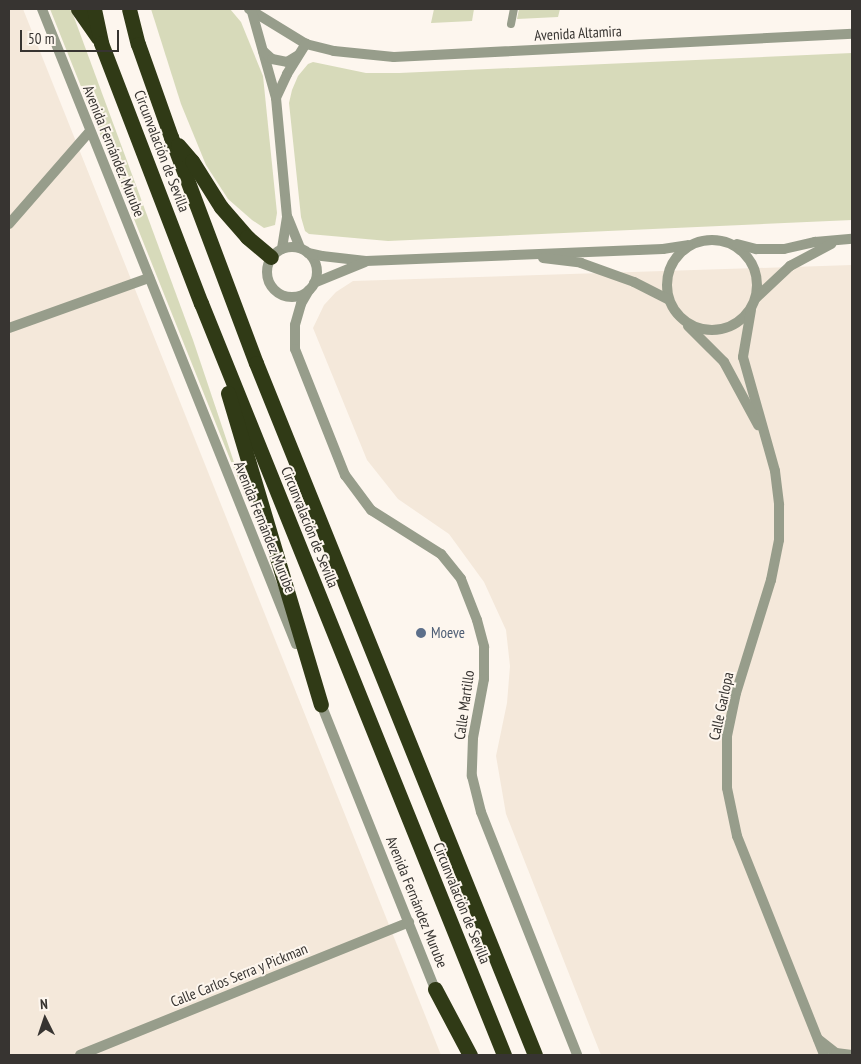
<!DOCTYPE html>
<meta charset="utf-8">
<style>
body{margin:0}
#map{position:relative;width:861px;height:1064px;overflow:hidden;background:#fdf6ee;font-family:"PT Sans Narrow",sans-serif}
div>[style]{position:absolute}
.built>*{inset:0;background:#f4e8da}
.green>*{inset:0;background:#d7daba}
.pedestrian>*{height:8px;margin:-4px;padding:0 4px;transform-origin:4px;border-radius:4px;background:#979d8b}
.minor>*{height:10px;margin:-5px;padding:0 5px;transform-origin:5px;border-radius:5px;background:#979d8b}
.minor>.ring{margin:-5px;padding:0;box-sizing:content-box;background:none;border:10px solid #979d8b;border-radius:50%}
.motorway>*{height:15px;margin:-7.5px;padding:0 7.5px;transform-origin:7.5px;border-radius:7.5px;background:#303a16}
.dots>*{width:14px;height:14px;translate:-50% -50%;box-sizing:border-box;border:2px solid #fdf6ee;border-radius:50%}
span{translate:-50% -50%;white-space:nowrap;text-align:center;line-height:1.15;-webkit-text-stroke:4px #fdf6ee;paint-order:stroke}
.street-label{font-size:15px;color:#373431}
.service-label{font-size:15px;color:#4e5e75}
.left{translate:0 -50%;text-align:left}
.frame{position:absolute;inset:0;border:10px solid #373431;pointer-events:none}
.north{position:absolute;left:20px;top:994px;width:50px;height:50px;-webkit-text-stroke:4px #fdf6ee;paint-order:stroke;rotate:356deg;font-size:14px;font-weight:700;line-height:20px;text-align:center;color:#373431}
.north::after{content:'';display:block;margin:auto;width:18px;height:22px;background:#373431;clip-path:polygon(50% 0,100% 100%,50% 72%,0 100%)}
.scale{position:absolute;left:20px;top:30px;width:99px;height:22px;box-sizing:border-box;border:2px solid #373431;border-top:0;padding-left:6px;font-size:15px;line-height:18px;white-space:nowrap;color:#373431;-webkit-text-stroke:4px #fdf6ee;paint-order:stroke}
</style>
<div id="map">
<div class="built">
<div style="clip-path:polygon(9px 9px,23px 9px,441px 1055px,9px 1055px)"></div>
<div style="clip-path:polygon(852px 265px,852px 1055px,601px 1055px,506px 814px,496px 756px,507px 703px,510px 666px,506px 630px,484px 582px,449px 534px,398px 499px,367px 460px,313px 328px,324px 305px,336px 292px,353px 281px)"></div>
</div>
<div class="green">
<div style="clip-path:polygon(50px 9px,71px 9px,193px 340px,248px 504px)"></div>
<div style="clip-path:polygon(151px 9px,230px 9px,241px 22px,263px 76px,277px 213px,275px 225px,264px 228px,252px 220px,228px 199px,206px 165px,181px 104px)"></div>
<div style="clip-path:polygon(434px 9px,474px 9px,472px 21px,431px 23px)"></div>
<div style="clip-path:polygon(519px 9px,560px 9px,558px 17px,517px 19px)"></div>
<div style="clip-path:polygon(852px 53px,852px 220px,388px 241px,309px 234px,305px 231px,301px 217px,289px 103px,292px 90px,298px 76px,308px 64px,313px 62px,366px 73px,399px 73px)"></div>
</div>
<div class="pedestrian">
<div style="left:511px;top:24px;width:15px;rotate:-79deg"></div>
</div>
<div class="minor">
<div style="left:42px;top:9px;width:684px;rotate:68.2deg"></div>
<div style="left:249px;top:9px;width:67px;rotate:31.6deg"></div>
<div style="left:306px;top:44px;width:29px;rotate:14deg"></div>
<div style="left:334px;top:51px;width:60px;rotate:5.7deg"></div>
<div style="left:394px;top:57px;width:459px;rotate:-2.9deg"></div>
<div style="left:252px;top:12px;width:89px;rotate:74.4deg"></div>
<div style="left:276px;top:98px;width:120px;rotate:84.7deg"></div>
<div style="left:287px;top:217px;width:32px;rotate:99deg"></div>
<div style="left:263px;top:51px;width:12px;rotate:42deg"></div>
<div style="left:272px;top:59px;width:15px;rotate:11deg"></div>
<div style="left:287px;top:62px;width:12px;rotate:-31deg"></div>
<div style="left:276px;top:98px;width:26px;rotate:-65deg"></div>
<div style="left:287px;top:74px;width:36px;rotate:-58deg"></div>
<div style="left:288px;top:218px;width:32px;rotate:68deg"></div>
<div style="left:9px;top:224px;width:123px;rotate:-48.9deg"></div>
<div class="ring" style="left:667px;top:240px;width:80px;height:80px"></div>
<div style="left:737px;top:244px;width:20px;rotate:15deg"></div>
<div style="left:756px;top:249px;width:28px"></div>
<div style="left:784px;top:249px;width:32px;rotate:-13deg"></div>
<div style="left:815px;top:242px;width:37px;rotate:-5deg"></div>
<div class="ring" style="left:267px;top:247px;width:40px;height:40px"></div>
<div style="left:308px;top:253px;width:14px;rotate:12deg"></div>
<div style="left:322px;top:256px;width:44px;rotate:6.5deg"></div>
<div style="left:366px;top:261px;width:297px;rotate:-2.3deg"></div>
<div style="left:663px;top:249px;width:25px;rotate:-9deg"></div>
<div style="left:543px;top:258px;width:38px;rotate:7deg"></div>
<div style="left:581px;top:263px;width:56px;rotate:19.7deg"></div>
<div style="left:634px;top:282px;width:37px;rotate:27deg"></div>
<div style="left:314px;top:283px;width:55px;rotate:-22.4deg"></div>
<div style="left:309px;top:290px;width:16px;rotate:120deg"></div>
<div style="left:301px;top:304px;width:22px;rotate:106deg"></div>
<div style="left:295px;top:325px;width:24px;rotate:90deg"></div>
<div style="left:295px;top:349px;width:136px;rotate:68.4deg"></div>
<div style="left:345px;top:475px;width:44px;rotate:53.4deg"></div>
<div style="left:371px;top:510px;width:83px;rotate:32.2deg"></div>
<div style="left:441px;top:554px;width:32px;rotate:51deg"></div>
<div style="left:461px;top:579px;width:44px;rotate:68.7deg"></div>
<div style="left:477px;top:620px;width:28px;rotate:75deg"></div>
<div style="left:484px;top:647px;width:32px;rotate:90deg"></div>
<div style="left:484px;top:679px;width:60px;rotate:100.6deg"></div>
<div style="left:473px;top:738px;width:38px;rotate:92deg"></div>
<div style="left:472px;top:776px;width:37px;rotate:76deg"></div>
<div style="left:481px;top:812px;width:261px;rotate:68.4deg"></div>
<div style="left:756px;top:298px;width:47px;rotate:-43.3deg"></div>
<div style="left:790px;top:266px;width:47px;rotate:-28.2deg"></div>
<div style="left:751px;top:310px;width:48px;rotate:99.7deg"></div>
<div style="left:743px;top:357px;width:118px;rotate:74.3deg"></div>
<div style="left:775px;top:471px;width:34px;rotate:83deg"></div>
<div style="left:779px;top:505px;width:35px;rotate:90deg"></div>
<div style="left:779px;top:540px;width:41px;rotate:101.3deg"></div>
<div style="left:771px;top:580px;width:118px;rotate:107.2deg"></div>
<div style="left:736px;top:693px;width:44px;rotate:101.8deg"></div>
<div style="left:727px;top:736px;width:52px;rotate:90deg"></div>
<div style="left:727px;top:788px;width:49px;rotate:78.2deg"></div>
<div style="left:737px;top:836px;width:236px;rotate:68.3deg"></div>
<div style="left:688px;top:326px;width:51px;rotate:45deg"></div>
<div style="left:724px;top:362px;width:72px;rotate:61.6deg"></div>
<div style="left:9px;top:328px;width:149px;rotate:-19.7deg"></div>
<div style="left:319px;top:699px;width:318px;rotate:68.2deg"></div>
<div style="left:818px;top:1039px;width:23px;rotate:38deg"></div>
<div style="left:836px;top:1053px;width:16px;rotate:7deg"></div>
<div style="left:80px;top:1055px;width:355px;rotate:-22deg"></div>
</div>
<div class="motorway">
<div style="left:78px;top:9px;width:35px;rotate:55deg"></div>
<div style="left:94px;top:9px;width:35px;rotate:78deg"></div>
<div style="left:101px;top:43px;width:279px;rotate:69deg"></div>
<div style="left:201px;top:303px;width:811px;rotate:68.05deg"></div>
<div style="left:129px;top:9px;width:36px;rotate:76deg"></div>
<div style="left:138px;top:44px;width:99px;rotate:70.5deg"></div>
<div style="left:171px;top:137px;width:241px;rotate:69.4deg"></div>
<div style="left:256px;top:363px;width:746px;rotate:68.04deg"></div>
<div style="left:178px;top:145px;width:21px;rotate:49deg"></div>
<div style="left:192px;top:161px;width:54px;rotate:57.8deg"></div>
<div style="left:221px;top:207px;width:40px;rotate:49deg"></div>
<div style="left:247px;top:237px;width:31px;rotate:40deg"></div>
<div style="left:228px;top:393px;width:325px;rotate:73.4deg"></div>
<div style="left:435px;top:989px;width:75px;rotate:62.1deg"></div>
</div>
<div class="dots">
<div style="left:421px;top:633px;background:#5c6f8a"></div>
</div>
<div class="street-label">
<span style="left:578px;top:33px;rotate:-3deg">Avenida Altamira</span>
<span style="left:114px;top:151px;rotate:68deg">Avenida Fernández Murube</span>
<span style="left:162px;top:151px;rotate:69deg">Circunvalación de Sevilla</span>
<span style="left:265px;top:527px;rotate:68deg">Avenida Fernández Murube</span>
<span style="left:310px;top:527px;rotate:68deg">Circunvalación de Sevilla</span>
<span style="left:464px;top:705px;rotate:-82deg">Calle Martillo</span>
<span style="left:721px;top:706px;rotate:-78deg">Calle Garlopa</span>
<span style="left:417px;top:902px;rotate:68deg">Avenida Fernández Murube</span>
<span style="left:462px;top:903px;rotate:68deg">Circunvalación de Sevilla</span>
<span style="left:239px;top:975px;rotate:-22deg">Calle Carlos Serra y Pickman</span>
</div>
<div class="service-label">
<span class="left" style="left:431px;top:633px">Moeve</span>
</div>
<div class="frame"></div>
<div class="north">N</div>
<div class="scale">50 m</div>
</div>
